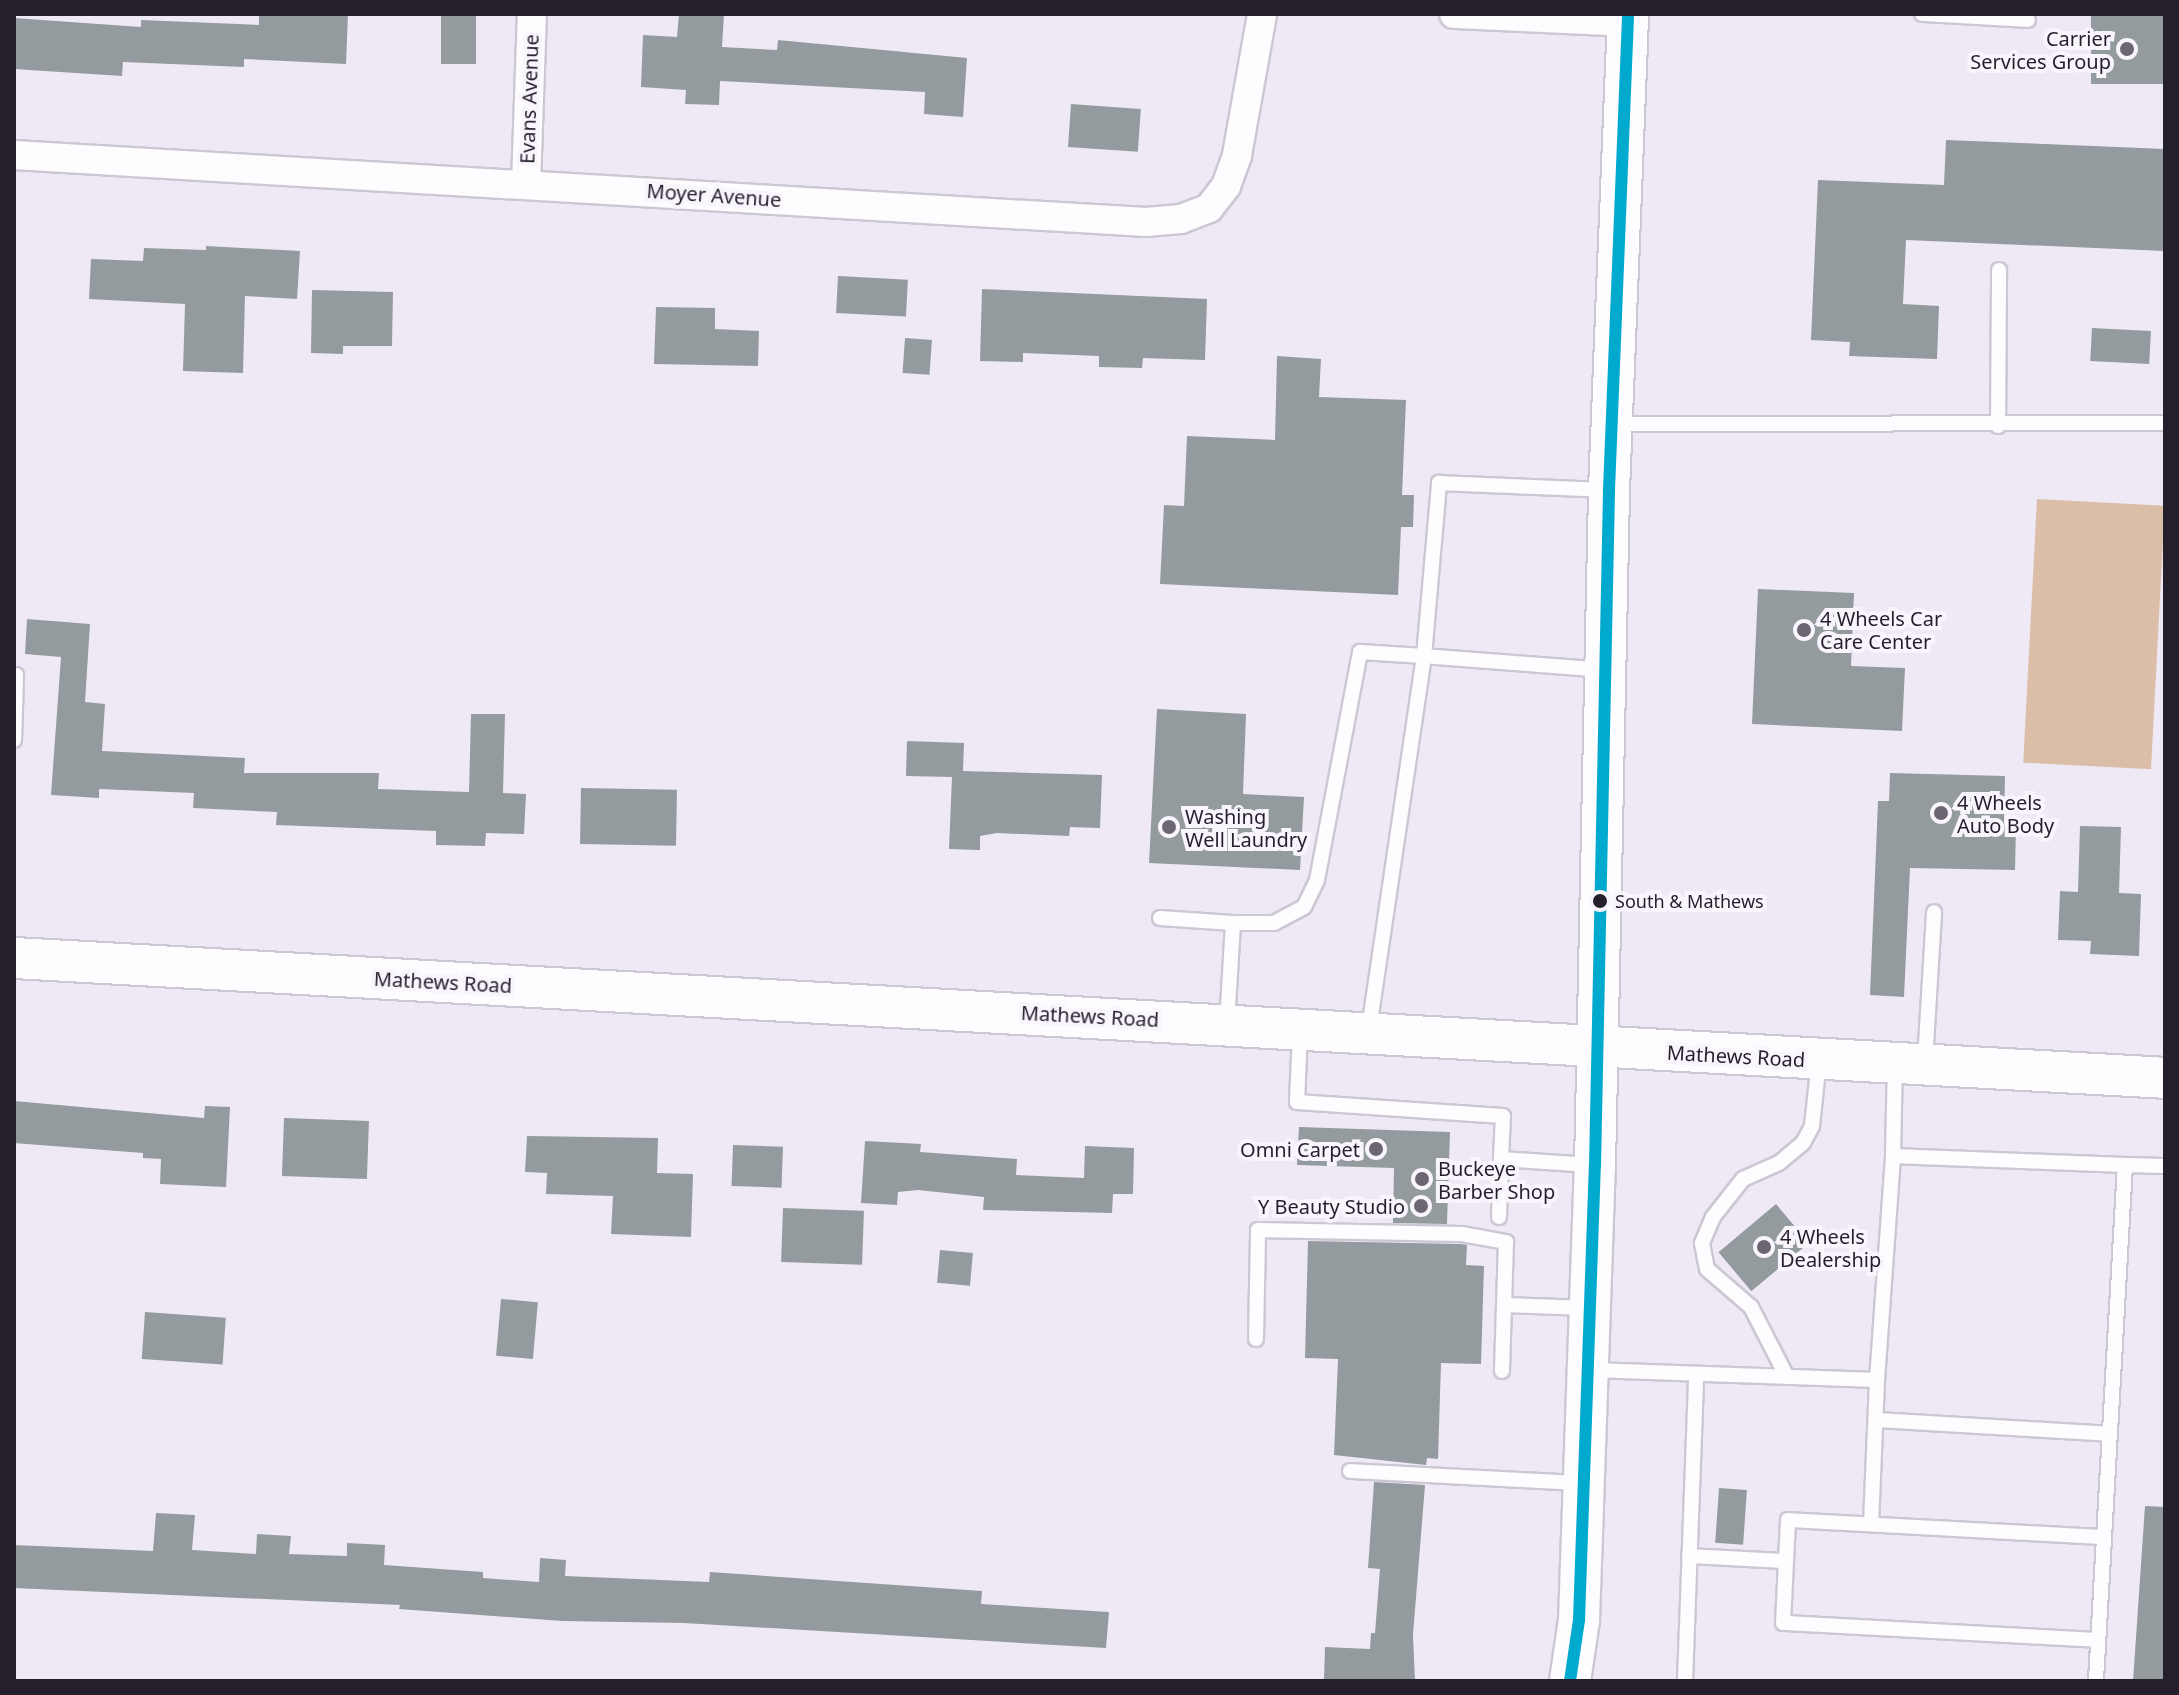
<!DOCTYPE html>
<style>
body{margin:0}
#map{position:relative;width:2179px;height:1695px;overflow:hidden;background:#efe9f5;font-family:"Noto Sans",sans-serif}
div>[style]{position:absolute}
.forest>*{inset:0;background:#dabea7;transform-origin:0 0}
.building>*{inset:0;background:#949b9f;transform-origin:0 0}
.roads{filter:drop-shadow(2px 0 #cdc7d3) drop-shadow(-2px 0 #cdc7d3) drop-shadow(0 2px #cdc7d3) drop-shadow(0 -2px #cdc7d3)}
.lane>*{height:14px;margin:-7px;padding:0 7px;transform-origin:7px;border-radius:7px;background:#fdfcfe}
.street>*{height:28px;margin:-14px;padding:0 14px;transform-origin:14px;border-radius:14px;background:#fdfcfe}
.secondary>*{height:40px;margin:-20px;padding:0 20px;transform-origin:20px;border-radius:20px;background:#fdfcfe}
.bus-1>*{height:12px;margin:-6px;padding:0 6px;transform-origin:6px;border-radius:6px;background:#00a9ce}
.dots>*{width:22px;height:22px;translate:-50% -50%;box-sizing:border-box;border:4px solid #f9f5fc;border-radius:50%}
span{translate:-50% -50%;white-space:nowrap;text-align:center;line-height:1.15;-webkit-text-stroke:8px #f9f5fc;paint-order:stroke}
.bus-label{font-size:18px;color:#251f2c}
.left{translate:0 -50%;text-align:left}
.poi-label{font-size:20px;color:#251f2c}
.right{translate:-100% -50%;text-align:right}
.street-label{font-size:20px;color:#251f2c}
.frame{position:absolute;inset:0;border:16px solid #251f2c;pointer-events:none}
</style>
<div id="map">
<div class="forest">
<div style="left:2037px;top:499px;width:128px;height:264px;rotate:3deg"></div>
</div>
<div class="building">
<div style="clip-path:polygon(259px 14px,348px 14px,346px 64px,244px 59px,244px 67px,123px 62px,122px 76px,14px 69px,14px 18px,141px 27px,141px 20px,259px 25px)"></div>
<div style="left:441px;top:14px;width:35px;height:50px"></div>
<div style="clip-path:polygon(679px 14px,724px 14px,722px 47px,777px 50px,778px 40px,967px 58px,963px 117px,924px 114px,925px 92px,720px 81px,719px 105px,685px 104px,686px 90px,641px 87px,643px 35px,677px 37px)"></div>
<div style="left:2091px;top:14px;width:74px;height:70px"></div>
<div style="left:1071px;top:104px;width:70px;height:43px;rotate:4deg"></div>
<div style="clip-path:polygon(1946px 140px,2165px 149px,2165px 251px,1906px 240px,1903px 304px,1939px 306px,1937px 359px,1849px 356px,1850px 342px,1811px 340px,1818px 180px,1944px 185px)"></div>
<div style="clip-path:polygon(206px 246px,300px 251px,297px 299px,245px 296px,243px 373px,183px 371px,185px 304px,89px 299px,91px 259px,143px 261px,144px 248px,206px 250px)"></div>
<div style="left:838px;top:276px;width:70px;height:37px;rotate:3deg"></div>
<div style="clip-path:polygon(982px 289px,1207px 299px,1205px 360px,1143px 358px,1142px 368px,1099px 367px,1099px 356px,1023px 353px,1023px 362px,980px 361px)"></div>
<div style="clip-path:polygon(312px 290px,393px 292px,392px 346px,343px 346px,343px 354px,311px 353px)"></div>
<div style="clip-path:polygon(656px 307px,715px 308px,715px 329px,759px 331px,758px 366px,654px 364px)"></div>
<div style="left:2092px;top:328px;width:59px;height:33px;rotate:3deg"></div>
<div style="left:905px;top:338px;width:27px;height:35px;rotate:4deg"></div>
<div style="clip-path:polygon(1277px 356px,1321px 359px,1319px 397px,1406px 400px,1402px 495px,1414px 495px,1413px 527px,1401px 527px,1398px 595px,1160px 584px,1164px 505px,1184px 506px,1187px 436px,1275px 440px)"></div>
<div style="clip-path:polygon(1758px 589px,1854px 593px,1851px 666px,1905px 668px,1902px 731px,1752px 724px)"></div>
<div style="clip-path:polygon(27px 619px,90px 624px,85px 702px,105px 704px,102px 751px,245px 758px,244px 773px,379px 773px,378px 789px,469px 792px,471px 714px,505px 714px,503px 793px,526px 794px,524px 834px,486px 833px,485px 846px,436px 845px,436px 831px,276px 825px,277px 812px,193px 808px,194px 793px,99px 789px,99px 798px,51px 795px,61px 657px,25px 654px)"></div>
<div style="clip-path:polygon(1157px 709px,1246px 714px,1243px 794px,1304px 797px,1300px 870px,1149px 863px)"></div>
<div style="clip-path:polygon(907px 741px,964px 743px,963px 771px,1102px 775px,1100px 828px,1070px 827px,1069px 836px,997px 833px,980px 836px,980px 850px,949px 849px,952px 777px,906px 776px)"></div>
<div style="clip-path:polygon(1890px 773px,2005px 776px,2004px 825px,2016px 825px,2015px 870px,1910px 868px,1904px 997px,1870px 995px,1878px 801px,1889px 801px)"></div>
<div style="left:581px;top:788px;width:96px;height:56px;rotate:1deg"></div>
<div style="clip-path:polygon(2080px 826px,2121px 827px,2119px 893px,2141px 894px,2139px 956px,2090px 954px,2091px 941px,2058px 940px,2060px 891px,2078px 892px)"></div>
<div style="clip-path:polygon(14px 1101px,204px 1118px,205px 1106px,230px 1107px,226px 1187px,160px 1184px,161px 1159px,143px 1158px,143px 1153px,14px 1143px)"></div>
<div style="left:284px;top:1118px;width:85px;height:58px;rotate:2deg"></div>
<div style="clip-path:polygon(1299px 1127px,1450px 1132px,1447px 1224px,1393px 1223px,1394px 1168px,1297px 1165px)"></div>
<div style="clip-path:polygon(527px 1136px,658px 1138px,657px 1173px,693px 1174px,691px 1237px,611px 1234px,613px 1196px,546px 1194px,547px 1173px,525px 1172px)"></div>
<div style="clip-path:polygon(865px 1141px,921px 1144px,920px 1152px,1017px 1159px,1016px 1175px,1084px 1178px,1085px 1146px,1134px 1148px,1133px 1194px,1113px 1194px,1112px 1213px,983px 1210px,984px 1197px,918px 1190px,898px 1192px,897px 1205px,861px 1203px)"></div>
<div style="left:733px;top:1145px;width:50px;height:41px;rotate:2deg"></div>
<div style="left:1776px;top:1204px;width:51px;height:75px;rotate:50deg"></div>
<div style="left:783px;top:1208px;width:81px;height:54px;rotate:2deg"></div>
<div style="clip-path:polygon(1308px 1241px,1461px 1244px,1467px 1245px,1466px 1265px,1484px 1266px,1481px 1364px,1441px 1363px,1438px 1459px,1427px 1458px,1426px 1465px,1334px 1455px,1338px 1359px,1305px 1358px)"></div>
<div style="left:940px;top:1250px;width:33px;height:33px;rotate:5deg"></div>
<div style="left:501px;top:1299px;width:37px;height:57px;rotate:5deg"></div>
<div style="left:145px;top:1312px;width:81px;height:47px;rotate:4deg"></div>
<div style="clip-path:polygon(1374px 1482px,1425px 1485px,1413px 1635px,1415px 1681px,1324px 1680px,1325px 1647px,1370px 1649px,1371px 1633px,1375px 1633px,1380px 1569px,1368px 1568px)"></div>
<div style="left:1719px;top:1488px;width:28px;height:55px;rotate:4deg"></div>
<div style="clip-path:polygon(2145px 1506px,2165px 1507px,2165px 1681px,2133px 1681px)"></div>
<div style="clip-path:polygon(156px 1513px,195px 1515px,192px 1550px,256px 1554px,257px 1534px,291px 1536px,289px 1554px,347px 1556px,347px 1543px,385px 1545px,384px 1565px,483px 1572px,483px 1578px,539px 1582px,540px 1558px,566px 1560px,565px 1576px,709px 1582px,710px 1572px,982px 1591px,981px 1604px,1109px 1612px,1106px 1648px,684px 1623px,562px 1621px,399px 1609px,400px 1605px,14px 1588px,14px 1545px,153px 1551px)"></div>
</div>
<div class="roads">
<div class="lane">
<div style="left:1922px;top:14px;width:106px;rotate:3.2deg"></div>
<div style="left:1612px;top:424px;width:553px;rotate:-0.1deg"></div>
<div style="left:1998px;top:426px;width:156px;rotate:-89.6deg"></div>
<div style="left:1605px;top:670px;width:182px;rotate:-175.6deg"></div>
<div style="left:1424px;top:656px;width:174px;rotate:-85deg"></div>
<div style="left:1439px;top:483px;width:169px;rotate:2.4deg"></div>
<div style="left:14px;top:740px;width:65px;rotate:-88.2deg"></div>
<div style="left:1160px;top:918px;width:73px;rotate:3.9deg"></div>
<div style="left:1233px;top:923px;width:101px;rotate:93.4deg"></div>
<div style="left:1233px;top:923px;width:41px"></div>
<div style="left:1274px;top:923px;width:34px;rotate:-28deg"></div>
<div style="left:1304px;top:907px;width:30px;rotate:-64deg"></div>
<div style="left:1317px;top:880px;width:232px;rotate:-79.3deg"></div>
<div style="left:1360px;top:652px;width:64px;rotate:3.6deg"></div>
<div style="left:1424px;top:656px;width:378px;rotate:98.4deg"></div>
<div style="left:1300px;top:1033px;width:69px;rotate:92.5deg"></div>
<div style="left:1297px;top:1102px;width:206px;rotate:3.9deg"></div>
<div style="left:1503px;top:1116px;width:43px;rotate:92.7deg"></div>
<div style="left:1501px;top:1159px;width:90px;rotate:3.8deg"></div>
<div style="left:1925px;top:1061px;width:149px;rotate:-86.5deg"></div>
<div style="left:1893px;top:1156px;width:92px;rotate:-88.8deg"></div>
<div style="left:2125px;top:1165px;width:40px;rotate:1.4deg"></div>
<div style="left:1499px;top:1217px;width:58px;rotate:-88deg"></div>
<div style="left:1504px;top:1305px;width:83px;rotate:2.1deg"></div>
<div style="left:1256px;top:1339px;width:109px;rotate:-88.9deg"></div>
<div style="left:1258px;top:1230px;width:204px;rotate:1.1deg"></div>
<div style="left:1462px;top:1234px;width:45px;rotate:10.3deg"></div>
<div style="left:1506px;top:1242px;width:129px;rotate:91.8deg"></div>
<div style="left:1592px;top:1370px;width:285px;rotate:2deg"></div>
<div style="left:1877px;top:1380px;width:225px;rotate:-85.9deg"></div>
<div style="left:1893px;top:1156px;width:232px;rotate:2.2deg"></div>
<div style="left:2125px;top:1165px;width:517px;rotate:93.22deg"></div>
<div style="left:1787px;top:1377px;width:79px;rotate:-117.2deg"></div>
<div style="left:1751px;top:1307px;width:58px;rotate:-139.2deg"></div>
<div style="left:1707px;top:1269px;width:26px;rotate:-101deg"></div>
<div style="left:1702px;top:1243px;width:28px;rotate:-67deg"></div>
<div style="left:1713px;top:1217px;width:48px;rotate:-51.7deg"></div>
<div style="left:1743px;top:1179px;width:39px;rotate:-24deg"></div>
<div style="left:1779px;top:1163px;width:31px;rotate:-40deg"></div>
<div style="left:1803px;top:1143px;width:19px;rotate:-62deg"></div>
<div style="left:1812px;top:1126px;width:65px;rotate:-83.9deg"></div>
<div style="left:1876px;top:1420px;width:234px;rotate:3.4deg"></div>
<div style="left:1350px;top:1471px;width:231px;rotate:3deg"></div>
<div style="left:1871px;top:1524px;width:144px;rotate:-87.6deg"></div>
<div style="left:1689px;top:1556px;width:97px;rotate:3deg"></div>
<div style="left:2098px;top:1640px;width:315px;rotate:-176.9deg"></div>
<div style="left:1783px;top:1623px;width:103px;rotate:-87.2deg"></div>
<div style="left:1788px;top:1520px;width:316px;rotate:3.1deg"></div>
<div style="left:1685px;top:1681px;width:307px;rotate:-87.9deg"></div>
</div>
<div class="street">
<div style="left:1454px;top:14px;width:173px;rotate:2.6deg"></div>
<div style="left:14px;top:155px;width:1134px;rotate:3.39deg"></div>
<div style="left:1146px;top:222px;width:35px;rotate:-5deg"></div>
<div style="left:1181px;top:219px;width:30px;rotate:-21deg"></div>
<div style="left:1209px;top:208px;width:28px;rotate:-52deg"></div>
<div style="left:1226px;top:186px;width:33px;rotate:-70deg"></div>
<div style="left:1237px;top:155px;width:143px;rotate:-79.9deg"></div>
<div style="left:526px;top:184px;width:170px;rotate:-88deg"></div>
</div>
<div class="secondary">
<div style="left:14px;top:958px;width:2154px;rotate:3.19deg"></div>
<div style="left:1570px;top:1681px;width:62px;rotate:-81.6deg"></div>
<div style="left:1579px;top:1620px;width:454px;rotate:-88deg"></div>
<div style="left:1595px;top:1166px;width:676px;rotate:-88.81deg"></div>
<div style="left:1609px;top:490px;width:476px;rotate:-87.7deg"></div>
</div>
</div>
<div class="bus-1">
<div style="left:1570px;top:1681px;width:62px;rotate:-81.6deg"></div>
<div style="left:1579px;top:1620px;width:454px;rotate:-88deg"></div>
<div style="left:1595px;top:1166px;width:676px;rotate:-88.81deg"></div>
<div style="left:1609px;top:490px;width:476px;rotate:-87.7deg"></div>
</div>
<div class="dots">
<div style="left:2127px;top:49px;background:#6c6672"></div>
<div style="left:1804px;top:630px;background:#6c6672"></div>
<div style="left:1941px;top:813px;background:#6c6672"></div>
<div style="left:1169px;top:827px;background:#6c6672"></div>
<div style="left:1600px;top:901px;background:#251f2c"></div>
<div style="left:1376px;top:1149px;background:#6c6672"></div>
<div style="left:1422px;top:1179px;background:#6c6672"></div>
<div style="left:1421px;top:1206px;background:#6c6672"></div>
<div style="left:1764px;top:1247px;background:#6c6672"></div>
</div>
<div class="bus-label">
<span class="left" style="left:1615px;top:901px">South &amp; Mathews</span>
</div>
<div class="poi-label">
<span class="right" style="left:2111px;top:50px">Carrier<br>Services Group</span>
<span class="left" style="left:1820px;top:630px">4 Wheels Car<br>Care Center</span>
<span class="left" style="left:1957px;top:814px">4 Wheels<br>Auto Body</span>
<span class="left" style="left:1185px;top:828px">Washing<br>Well Laundry</span>
<span class="right" style="left:1360px;top:1149px">Omni Carpet</span>
<span class="left" style="left:1438px;top:1180px">Buckeye<br>Barber Shop</span>
<span class="right" style="left:1405px;top:1206px">Y Beauty Studio</span>
<span class="left" style="left:1780px;top:1248px">4 Wheels<br>Dealership</span>
</div>
<div class="street-label">
<span style="left:529px;top:99px;rotate:-88deg">Evans Avenue</span>
<span style="left:714px;top:195px;rotate:4deg">Moyer Avenue</span>
<span style="left:443px;top:982px;rotate:3deg">Mathews Road</span>
<span style="left:1090px;top:1016px;rotate:3deg">Mathews Road</span>
<span style="left:1736px;top:1056px;rotate:3deg">Mathews Road</span>
</div>
<div class="frame"></div>
</div>
